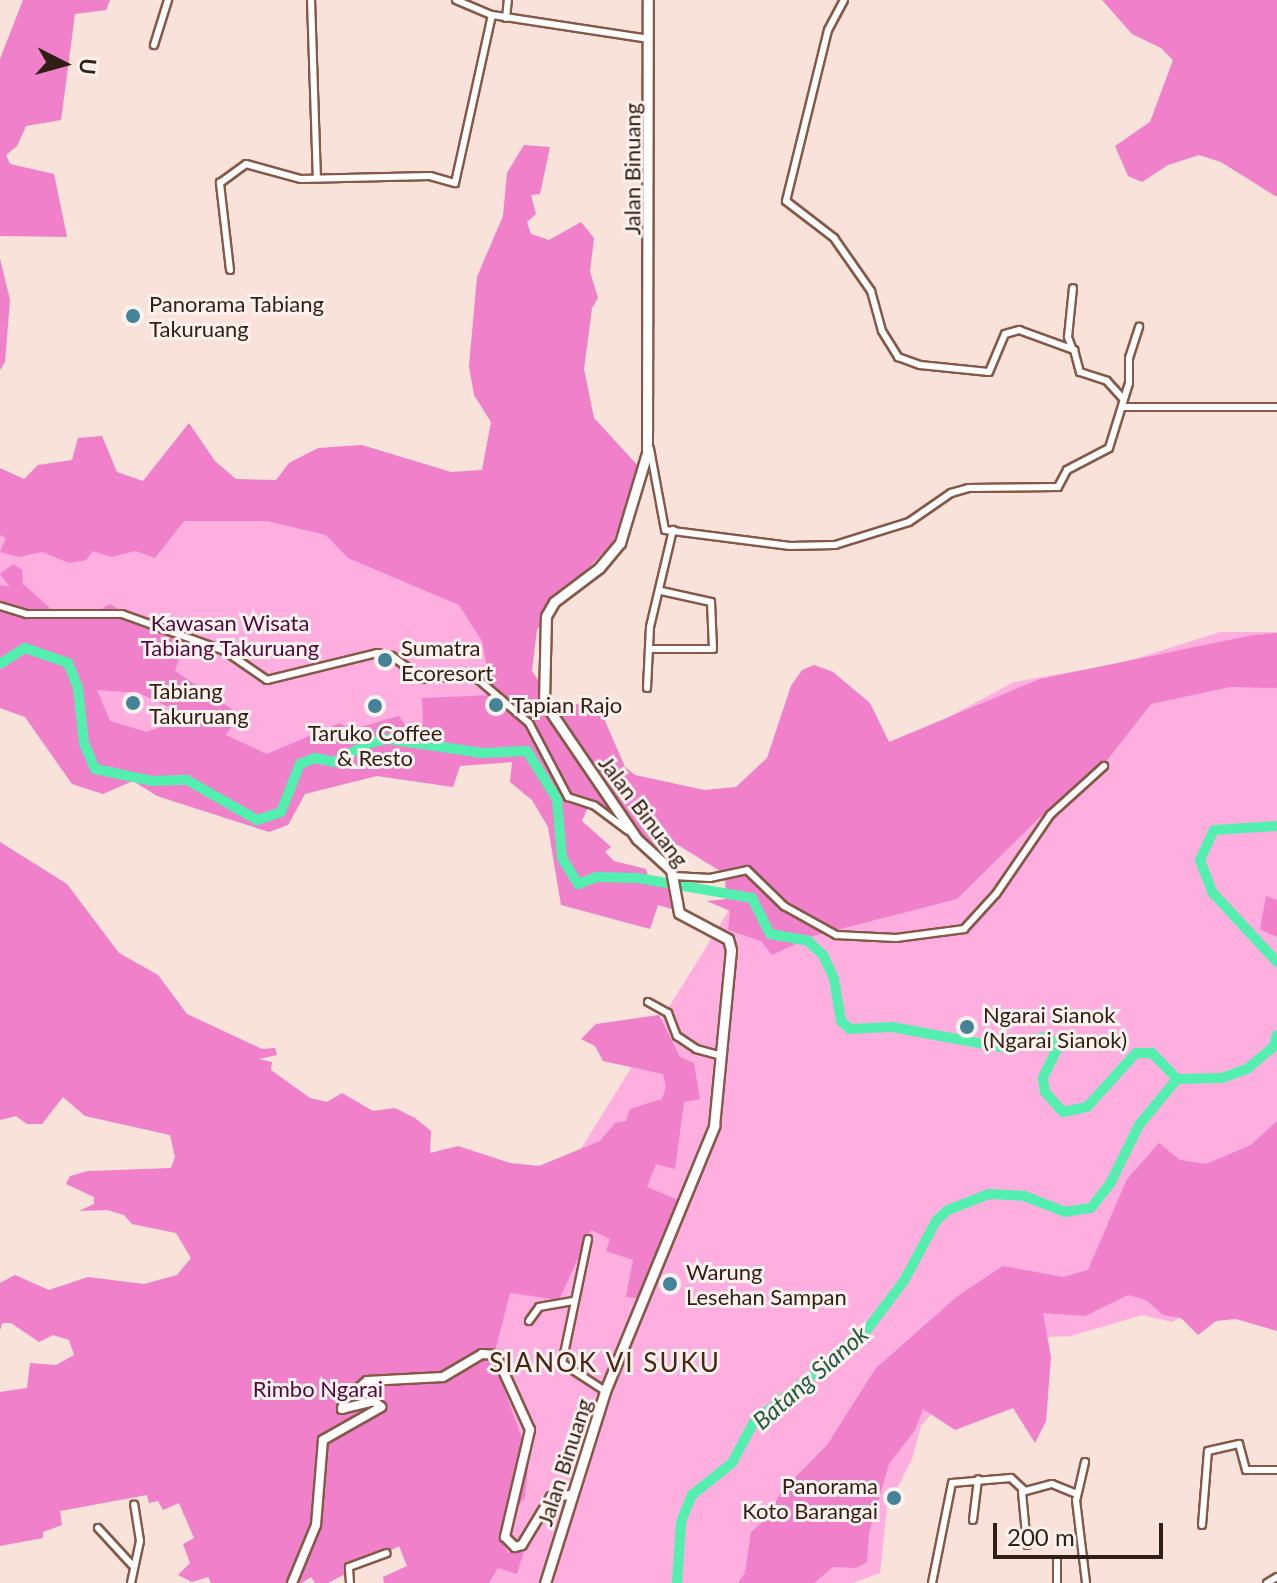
<!DOCTYPE html>
<style>
body{margin:0}
#map{position:relative;width:1277px;height:1583px;overflow:hidden;background:#f8e2da;font-family:Lato,sans-serif}
div>[style]{position:absolute}
.green>*{inset:0;background:#feafe0}
.forest>*{inset:0;background:#ef80c9}
.river>*{height:10px;margin:-5px;padding:0 5px;transform-origin:5px;border-radius:5px;background:#53efae}
.roads{filter:drop-shadow(2px 0 #855847) drop-shadow(-2px 0 #855847) drop-shadow(0 2px #855847) drop-shadow(0 -2px #855847)}
.minor>*{height:6px;margin:-3px;padding:0 3px;transform-origin:3px;border-radius:3px;background:#fff}
.tertiary>*{height:8px;margin:-4px;padding:0 4px;transform-origin:4px;border-radius:4px;background:#fff}
.secondary>*{height:9px;margin:-4.5px;padding:0 4.5px;transform-origin:4.5px;border-radius:4.5px;background:#fff}
.dots>*{width:22px;height:22px;translate:-50% -50%;box-sizing:border-box;border:4px solid #fdf2ee;border-radius:50%}
span{translate:-50% -50%;white-space:nowrap;text-align:center;line-height:1.15;-webkit-text-stroke:6px #fdf2ee;paint-order:stroke}
.street-label{font-size:22px;color:#311e16}
.poi-label{font-size:22px;color:#311e16}
.left{translate:0 -50%;text-align:left}
.right{translate:-100% -50%;text-align:right}
.park-label{font-size:22px;color:#500a3d}
.water-label{font-size:24px;color:#205c42;font-style:italic}
.quarter-label{font-size:26px;color:#4c2414;letter-spacing:2px}
.north{position:absolute;left:24px;top:24px;width:80px;height:80px;-webkit-text-stroke:6px #fdf2ee;paint-order:stroke;rotate:96deg;font-size:22px;font-weight:700;line-height:32px;text-align:center;color:#311e16}
.north::after{content:'';display:block;margin:auto;width:28px;height:36px;background:#311e16;clip-path:polygon(50% 0,100% 100%,50% 72%,0 100%)}
.scale{position:absolute;left:993px;top:1523px;width:170px;height:36px;box-sizing:border-box;border:4px solid #311e16;border-top:0;padding-left:10px;font-size:24px;line-height:28px;white-space:nowrap;color:#311e16;-webkit-text-stroke:6px #fdf2ee;paint-order:stroke}
</style>
<div id="map">
<div class="green">
<div style="clip-path:polygon(190px 481px,423px 551px,539px 712px,388px 731px,259px 812px,0 656px,0 514px)"></div>
<div style="clip-path:polygon(1220px 632px,1277px 632px,1277px 1214px,1194px 1310px,1172px 1322px,1142px 1315px,1071px 1336px,1046px 1337px,979px 1360px,921px 1426px,912px 1459px,887px 1508px,880px 1573px,853px 1583px,426px 1583px,482px 1327px,535px 1223px,772px 841px,896px 745px,1014px 682px,1122px 663px)"></div>
</div>
<div class="forest">
<div style="clip-path:polygon(23px 0,110px 0,106px 10px,75px 14px,61px 120px,26px 126px,17px 146px,6px 155px,10px 164px,54px 174px,67px 237px,0 236px,0 59px)"></div>
<div style="clip-path:polygon(1102px 0,1277px 0,1277px 197px,1221px 162px,1199px 155px,1168px 165px,1142px 182px,1128px 176px,1115px 146px,1150px 122px,1173px 60px,1161px 48px,1132px 34px)"></div>
<div style="clip-path:polygon(evenodd,524px 145px,550px 147px,540px 194px,531px 195px,536px 214px,527px 222px,531px 234px,549px 240px,581px 222px,594px 238px,590px 272px,598px 298px,592px 308px,584px 369px,594px 418px,640px 468px,613px 542px,553px 606px,537px 630px,532px 671px,558px 710px,580px 703px,602px 714px,625px 767px,635px 775px,704px 790px,736px 787px,767px 758px,791px 686px,802px 670px,814px 665px,833px 672px,870px 703px,889px 742px,1040px 679px,1253px 635px,1277px 633px,1277px 688px,1230px 687px,1151px 704px,1101px 768px,1038px 819px,957px 899px,813px 936px,772px 955px,761px 941px,728px 930px,730px 911px,707px 901px,726px 899px,725px 874px,678px 845px,664px 844px,658px 862px,602px 814px,587px 809px,582px 821px,611px 847px,605px 852px,614px 861px,646px 869px,649px 880px,675px 889px,678px 911px,658px 905px,650px 929px,561px 905px,548px 827px,532px 800px,510px 782px,512px 762px,460px 766px,453px 787px,377px 776px,305px 794px,288px 825px,269px 832px,157px 796px,133px 781px,103px 794px,72px 784px,25px 717px,0 708px,0 585px,10px 587px,0 574px,13px 564px,22px 570px,23px 584px,59px 616px,91px 615px,110px 604px,153px 630px,180px 625px,187px 633px,175px 671px,239px 714px,226px 735px,267px 754px,340px 723px,350px 730px,399px 716px,407px 728px,423px 724px,422px 698px,492px 695px,482px 641px,459px 605px,348px 558px,326px 535px,267px 521px,184px 521px,155px 558px,135px 551px,111px 557px,93px 551px,86px 560px,69px 563px,42px 552px,19px 557px,0 552px,6px 538px,0 535px,0 468px,24px 479px,38px 465px,72px 460px,78px 438px,102px 436px,117px 472px,143px 481px,189px 423px,215px 461px,236px 479px,276px 480px,289px 463px,318px 448px,362px 445px,451px 472px,482px 470px,491px 422px,474px 395px,469px 366px,477px 277px,503px 216px,507px 173px,524px 145px,97px 690px,139px 693px,188px 716px,147px 732px,110px 721px,97px 690px)"></div>
<div style="clip-path:polygon(0 259px,10px 300px,5px 362px,0 370px)"></div>
<div style="clip-path:polygon(0 842px,67px 884px,119px 953px,158px 975px,187px 1014px,262px 1049px,275px 1048px,277px 1055px,259px 1059px,272px 1062px,271px 1070px,310px 1098px,327px 1102px,342px 1093px,373px 1111px,395px 1108px,415px 1118px,431px 1131px,430px 1153px,458px 1146px,510px 1163px,539px 1166px,600px 1141px,615px 1123px,626px 1121px,630px 1109px,662px 1099px,666px 1087px,663px 1074px,603px 1061px,595px 1046px,581px 1039px,596px 1024px,659px 1015px,680px 1057px,694px 1063px,700px 1099px,684px 1102px,675px 1169px,656px 1164px,647px 1187px,681px 1201px,637px 1298px,626px 1297px,633px 1260px,606px 1251px,610px 1239px,591px 1230px,559px 1300px,510px 1293px,493px 1359px,529px 1457px,525px 1497px,498px 1535px,508px 1553px,525px 1547px,517px 1574px,498px 1568px,489px 1583px,384px 1583px,383px 1577px,407px 1566px,399px 1546px,328px 1583px,315px 1583px,311px 1577px,302px 1583px,211px 1583px,208px 1577px,192px 1582px,178px 1575px,190px 1563px,183px 1544px,194px 1538px,179px 1503px,163px 1510px,158px 1501px,149px 1503px,147px 1495px,60px 1511px,62px 1525px,43px 1532px,43px 1538px,0 1546px,0 1392px,27px 1388px,30px 1363px,56px 1365px,74px 1355px,69px 1340px,53px 1335px,39px 1342px,11px 1323px,2px 1323px,0 1331px,0 1283px,15px 1275px,49px 1290px,88px 1277px,144px 1284px,177px 1275px,191px 1258px,176px 1233px,132px 1224px,124px 1215px,107px 1210px,79px 1211px,94px 1204px,94px 1197px,66px 1184px,70px 1176px,88px 1171px,171px 1168px,175px 1157px,170px 1135px,85px 1116px,63px 1097px,42px 1124px,27px 1124px,16px 1116px,0 1120px)"></div>
<div style="clip-path:polygon(1266px 896px,1277px 900px,1277px 937px,1260px 929px)"></div>
<div style="clip-path:polygon(1277px 1121px,1277px 1331px,1236px 1319px,1216px 1321px,1198px 1335px,1181px 1318px,1163px 1315px,1146px 1300px,1128px 1295px,1085px 1316px,1043px 1313px,1051px 1357px,1046px 1421px,1035px 1443px,1013px 1408px,955px 1430px,923px 1409px,915px 1430px,889px 1464px,869px 1533px,867px 1562px,856px 1568px,833px 1567px,814px 1583px,738px 1583px,745px 1573px,751px 1532px,767px 1518px,781px 1492px,827px 1445px,876px 1368px,959px 1295px,1003px 1266px,1063px 1277px,1088px 1270px,1127px 1179px,1159px 1143px,1180px 1160px,1206px 1164px,1251px 1145px)"></div>
</div>
<div class="river">
<div style="left:0;top:664px;width:30px;rotate:-33deg"></div>
<div style="left:25px;top:648px;width:46px;rotate:19.2deg"></div>
<div style="left:68px;top:663px;width:27px;rotate:68deg"></div>
<div style="left:78px;top:688px;width:55px;rotate:83.8deg"></div>
<div style="left:84px;top:743px;width:28px;rotate:67deg"></div>
<div style="left:95px;top:769px;width:58px;rotate:11.9deg"></div>
<div style="left:152px;top:781px;width:35px;rotate:-2deg"></div>
<div style="left:187px;top:780px;width:81px;rotate:29.7deg"></div>
<div style="left:257px;top:820px;width:25px;rotate:-18deg"></div>
<div style="left:281px;top:812px;width:52px;rotate:-68.4deg"></div>
<div style="left:300px;top:764px;width:16px;rotate:-22deg"></div>
<div style="left:315px;top:758px;width:19px;rotate:12deg"></div>
<div style="left:334px;top:762px;width:40px;rotate:-28deg"></div>
<div style="left:369px;top:743px;width:19px;rotate:-12deg"></div>
<div style="left:388px;top:739px;width:95px;rotate:8.5deg"></div>
<div style="left:482px;top:753px;width:45px;rotate:-2.5deg"></div>
<div style="left:527px;top:751px;width:57px;rotate:58deg"></div>
<div style="left:557px;top:799px;width:59px;rotate:85.2deg"></div>
<div style="left:562px;top:858px;width:31px;rotate:58deg"></div>
<div style="left:578px;top:884px;width:20px;rotate:-20deg"></div>
<div style="left:597px;top:877px;width:41px;rotate:1.4deg"></div>
<div style="left:638px;top:878px;width:116px;rotate:10deg"></div>
<div style="left:752px;top:898px;width:40px;rotate:63.4deg"></div>
<div style="left:770px;top:934px;width:39px;rotate:10deg"></div>
<div style="left:808px;top:941px;width:21px;rotate:43deg"></div>
<div style="left:823px;top:955px;width:26px;rotate:65deg"></div>
<div style="left:834px;top:979px;width:43px;rotate:80.5deg"></div>
<div style="left:841px;top:1021px;width:12px;rotate:42deg"></div>
<div style="left:850px;top:1029px;width:42px;rotate:-2.7deg"></div>
<div style="left:892px;top:1027px;width:110px;rotate:10.5deg"></div>
<div style="left:1000px;top:1047px;width:47px;rotate:-12.3deg"></div>
<div style="left:1046px;top:1037px;width:9px;rotate:32deg"></div>
<div style="left:1054px;top:1042px;width:9px;rotate:77deg"></div>
<div style="left:1056px;top:1051px;width:30px;rotate:116deg"></div>
<div style="left:1043px;top:1078px;width:14px;rotate:82deg"></div>
<div style="left:1045px;top:1092px;width:27px;rotate:48deg"></div>
<div style="left:1063px;top:1112px;width:25px;rotate:-12deg"></div>
<div style="left:1087px;top:1107px;width:73px;rotate:-47.8deg"></div>
<div style="left:1136px;top:1053px;width:16px"></div>
<div style="left:1152px;top:1053px;width:36px;rotate:46deg"></div>
<div style="left:1277px;top:826px;width:63px;rotate:176.4deg"></div>
<div style="left:1214px;top:830px;width:33px;rotate:115deg"></div>
<div style="left:1200px;top:860px;width:34px;rotate:69deg"></div>
<div style="left:1212px;top:892px;width:96px;rotate:47.1deg"></div>
<div style="left:677px;top:1583px;width:61px;rotate:-86.2deg"></div>
<div style="left:681px;top:1522px;width:29px;rotate:-68deg"></div>
<div style="left:692px;top:1495px;width:51px;rotate:-38.7deg"></div>
<div style="left:732px;top:1463px;width:47px;rotate:-61.8deg"></div>
<div style="left:754px;top:1422px;width:144px;rotate:-39.1deg"></div>
<div style="left:866px;top:1331px;width:63px;rotate:-52.8deg"></div>
<div style="left:904px;top:1281px;width:68px;rotate:-61.9deg"></div>
<div style="left:936px;top:1221px;width:16px;rotate:-43deg"></div>
<div style="left:948px;top:1210px;width:44px;rotate:-21.3deg"></div>
<div style="left:989px;top:1194px;width:35px;rotate:3deg"></div>
<div style="left:1024px;top:1196px;width:44px;rotate:21.3deg"></div>
<div style="left:1065px;top:1212px;width:26px;rotate:-9deg"></div>
<div style="left:1091px;top:1208px;width:31px;rotate:-52deg"></div>
<div style="left:1110px;top:1184px;width:66px;rotate:-63.8deg"></div>
<div style="left:1139px;top:1125px;width:60px;rotate:-50.4deg"></div>
<div style="left:1177px;top:1079px;width:45px;rotate:-1.3deg"></div>
<div style="left:1222px;top:1078px;width:27px;rotate:-20deg"></div>
<div style="left:1247px;top:1069px;width:35px;rotate:-40deg"></div>
<div style="left:1274px;top:1046px;width:11px;rotate:-75deg"></div>
</div>
<div class="roads">
<div class="minor">
<div style="left:311px;top:0;width:177px;rotate:88.1deg"></div>
<div style="left:456px;top:0;width:39px;rotate:23deg"></div>
<div style="left:492px;top:15px;width:159px;rotate:8.7deg"></div>
<div style="left:844px;top:0;width:34px;rotate:118deg"></div>
<div style="left:828px;top:30px;width:176px;rotate:103.8deg"></div>
<div style="left:786px;top:201px;width:61px;rotate:37.6deg"></div>
<div style="left:834px;top:238px;width:65px;rotate:55.1deg"></div>
<div style="left:871px;top:291px;width:41px;rotate:74.6deg"></div>
<div style="left:882px;top:331px;width:31px;rotate:58deg"></div>
<div style="left:898px;top:357px;width:23px;rotate:20deg"></div>
<div style="left:920px;top:365px;width:69px;rotate:5.8deg"></div>
<div style="left:989px;top:372px;width:41px;rotate:-67.2deg"></div>
<div style="left:1005px;top:334px;width:15px;rotate:-16deg"></div>
<div style="left:1019px;top:330px;width:59px;rotate:20deg"></div>
<div style="left:1074px;top:350px;width:23px;rotate:75deg"></div>
<div style="left:1080px;top:372px;width:28px;rotate:18deg"></div>
<div style="left:1107px;top:381px;width:24px;rotate:48deg"></div>
<div style="left:506px;top:18px;width:18px;rotate:-84deg"></div>
<div style="left:154px;top:45px;width:47px;rotate:-72.7deg"></div>
<div style="left:230px;top:270px;width:88px;rotate:-96.6deg"></div>
<div style="left:220px;top:183px;width:32px;rotate:-36deg"></div>
<div style="left:246px;top:164px;width:57px;rotate:15.3deg"></div>
<div style="left:301px;top:179px;width:129px;rotate:-1.3deg"></div>
<div style="left:430px;top:176px;width:26px;rotate:16deg"></div>
<div style="left:455px;top:183px;width:172px;rotate:-77.6deg"></div>
<div style="left:1072px;top:348px;width:12px;rotate:-110deg"></div>
<div style="left:1068px;top:337px;width:49px;rotate:-84.2deg"></div>
<div style="left:1122px;top:407px;width:155px"></div>
<div style="left:650px;top:449px;width:82px;rotate:79.5deg"></div>
<div style="left:665px;top:530px;width:126px;rotate:7.3deg"></div>
<div style="left:790px;top:546px;width:45px;rotate:-1.3deg"></div>
<div style="left:835px;top:545px;width:77px;rotate:-17.3deg"></div>
<div style="left:909px;top:522px;width:51px;rotate:-34.6deg"></div>
<div style="left:951px;top:493px;width:18px;rotate:-16deg"></div>
<div style="left:968px;top:488px;width:90px;rotate:-0.6deg"></div>
<div style="left:1058px;top:487px;width:19px;rotate:-62deg"></div>
<div style="left:1067px;top:470px;width:47px;rotate:-27.6deg"></div>
<div style="left:1109px;top:448px;width:68px;rotate:-72.9deg"></div>
<div style="left:1129px;top:383px;width:25px;rotate:-90deg"></div>
<div style="left:1129px;top:358px;width:33px;rotate:-72deg"></div>
<div style="left:0;top:606px;width:28px;rotate:17deg"></div>
<div style="left:27px;top:614px;width:95px"></div>
<div style="left:122px;top:614px;width:109px;rotate:19.8deg"></div>
<div style="left:225px;top:651px;width:51px;rotate:34.6deg"></div>
<div style="left:267px;top:680px;width:113px;rotate:-13.8deg"></div>
<div style="left:377px;top:653px;width:15px;rotate:11deg"></div>
<div style="left:392px;top:656px;width:38px;rotate:37deg"></div>
<div style="left:422px;top:679px;width:51px;rotate:-4.5deg"></div>
<div style="left:473px;top:675px;width:74px;rotate:40.6deg"></div>
<div style="left:529px;top:723px;width:84px;rotate:62.2deg"></div>
<div style="left:568px;top:797px;width:28px;rotate:18deg"></div>
<div style="left:595px;top:806px;width:41px;rotate:37.1deg"></div>
<div style="left:649px;top:649px;width:64px"></div>
<div style="left:713px;top:649px;width:47px;rotate:-92.4deg"></div>
<div style="left:711px;top:602px;width:51px;rotate:-167.6deg"></div>
<div style="left:647px;top:688px;width:61px;rotate:-87.2deg"></div>
<div style="left:650px;top:627px;width:100px;rotate:-76.7deg"></div>
<div style="left:674px;top:876px;width:36px;rotate:3deg"></div>
<div style="left:710px;top:878px;width:38px;rotate:-12deg"></div>
<div style="left:747px;top:870px;width:52px;rotate:44.2deg"></div>
<div style="left:784px;top:906px;width:60px;rotate:29.1deg"></div>
<div style="left:836px;top:935px;width:60px;rotate:2.9deg"></div>
<div style="left:896px;top:938px;width:69px;rotate:-7.5deg"></div>
<div style="left:964px;top:929px;width:47px;rotate:-47.6deg"></div>
<div style="left:996px;top:894px;width:96px;rotate:-55.6deg"></div>
<div style="left:1050px;top:815px;width:73px;rotate:-42.2deg"></div>
<div style="left:648px;top:1002px;width:23px;rotate:29deg"></div>
<div style="left:668px;top:1013px;width:25px;rotate:69deg"></div>
<div style="left:677px;top:1036px;width:23px;rotate:34deg"></div>
<div style="left:696px;top:1049px;width:27px;rotate:15deg"></div>
<div style="left:588px;top:1239px;width:127px;rotate:101.8deg"></div>
<div style="left:562px;top:1363px;width:51px;rotate:33.1deg"></div>
<div style="left:529px;top:1321px;width:17px;rotate:-54deg"></div>
<div style="left:539px;top:1307px;width:36px;rotate:-10deg"></div>
<div style="left:1085px;top:1462px;width:39px;rotate:103deg"></div>
<div style="left:1076px;top:1500px;width:84px;rotate:83.1deg"></div>
<div style="left:973px;top:1520px;width:41px;rotate:-83deg"></div>
<div style="left:1202px;top:1525px;width:74px;rotate:-85.4deg"></div>
<div style="left:1208px;top:1451px;width:32px;rotate:-13deg"></div>
<div style="left:1239px;top:1444px;width:27px;rotate:75deg"></div>
<div style="left:1246px;top:1470px;width:31px"></div>
<div style="left:98px;top:1528px;width:50px;rotate:47.4deg"></div>
<div style="left:1027px;top:1545px;width:53px;rotate:-95.4deg"></div>
<div style="left:1022px;top:1492px;width:31px;rotate:-15deg"></div>
<div style="left:1052px;top:1484px;width:27px;rotate:22deg"></div>
<div style="left:131px;top:1583px;width:43px;rotate:-77.9deg"></div>
<div style="left:140px;top:1541px;width:37px;rotate:-99deg"></div>
<div style="left:350px;top:1583px;width:16px;rotate:-94deg"></div>
<div style="left:349px;top:1567px;width:40px;rotate:-20.2deg"></div>
<div style="left:932px;top:1583px;width:102px;rotate:-78.7deg"></div>
<div style="left:952px;top:1483px;width:59px;rotate:-4.8deg"></div>
<div style="left:1011px;top:1478px;width:19px;rotate:43deg"></div>
<div style="left:1057px;top:1583px;width:23px;rotate:-90deg"></div>
<div style="left:1267px;top:1583px;width:12px;rotate:-31deg"></div>
</div>
<div class="tertiary">
<div style="left:292px;top:1583px;width:63px;rotate:-67.5deg"></div>
<div style="left:316px;top:1525px;width:85px;rotate:-85.3deg"></div>
<div style="left:323px;top:1440px;width:67px;rotate:-29.6deg"></div>
<div style="left:381px;top:1407px;width:9px;rotate:-139deg"></div>
<div style="left:374px;top:1401px;width:33px;rotate:166deg"></div>
<div style="left:342px;top:1409px;width:8px;rotate:-76deg"></div>
<div style="left:344px;top:1401px;width:30px;rotate:-41deg"></div>
<div style="left:367px;top:1381px;width:76px;rotate:-3deg"></div>
<div style="left:443px;top:1377px;width:45px;rotate:-30.5deg"></div>
<div style="left:482px;top:1354px;width:14px;rotate:4deg"></div>
<div style="left:496px;top:1355px;width:82px;rotate:65.6deg"></div>
<div style="left:530px;top:1430px;width:110px;rotate:103.2deg"></div>
<div style="left:505px;top:1537px;width:14px;rotate:45deg"></div>
<div style="left:515px;top:1547px;width:7px;rotate:-16deg"></div>
<div style="left:522px;top:1545px;width:56px;rotate:-58.9deg"></div>
<div style="left:551px;top:1497px;width:19px;rotate:-6deg"></div>
</div>
<div class="secondary">
<div style="left:545px;top:1583px;width:201px;rotate:-72.6deg"></div>
<div style="left:605px;top:1391px;width:287px;rotate:-67.6deg"></div>
<div style="left:714px;top:1126px;width:177px;rotate:-84.5deg"></div>
<div style="left:731px;top:950px;width:11px;rotate:-105deg"></div>
<div style="left:728px;top:939px;width:55px;rotate:-152deg"></div>
<div style="left:679px;top:913px;width:44px;rotate:-100.5deg"></div>
<div style="left:671px;top:870px;width:46px;rotate:-137.6deg"></div>
<div style="left:637px;top:839px;width:166px;rotate:-124.2deg"></div>
<div style="left:544px;top:702px;width:86px;rotate:-88.7deg"></div>
<div style="left:546px;top:616px;width:16px;rotate:-60deg"></div>
<div style="left:554px;top:602px;width:56px;rotate:-37.1deg"></div>
<div style="left:599px;top:568px;width:33px;rotate:-50deg"></div>
<div style="left:620px;top:543px;width:94px;rotate:-73.3deg"></div>
<div style="left:647px;top:453px;width:453px;rotate:-89.9deg"></div>
</div>
</div>
<div class="dots">
<div style="left:133px;top:316px;background:#448398"></div>
<div style="left:385px;top:660px;background:#448398"></div>
<div style="left:133px;top:703px;background:#448398"></div>
<div style="left:496px;top:705px;background:#448398"></div>
<div style="left:375px;top:706px;background:#448398"></div>
<div style="left:967px;top:1027px;background:#448398"></div>
<div style="left:670px;top:1284px;background:#448398"></div>
<div style="left:894px;top:1498px;background:#448398"></div>
</div>
<div class="street-label">
<span style="left:632px;top:169px;rotate:-90deg">Jalan Binuang</span>
<span style="left:644px;top:811px;rotate:53deg">Jalan Binuang</span>
<span style="left:564px;top:1462px;rotate:-72deg">Jalan Binuang</span>
</div>
<div class="poi-label">
<span class="left" style="left:149px;top:316px">Panorama Tabiang<br>Takuruang</span>
<span class="left" style="left:401px;top:660px">Sumatra<br>Ecoresort</span>
<span class="left" style="left:149px;top:703px">Tabiang<br>Takuruang</span>
<span class="left" style="left:512px;top:705px">Tapian Rajo</span>
<span style="left:375px;top:745px">Taruko Coffee<br>&amp; Resto</span>
<span class="left" style="left:983px;top:1027px">Ngarai Sianok<br>(Ngarai Sianok)</span>
<span class="left" style="left:686px;top:1284px">Warung<br>Lesehan Sampan</span>
<span class="right" style="left:878px;top:1498px">Panorama<br>Koto Barangai</span>
</div>
<div class="park-label">
<span style="left:230px;top:635px">Kawasan Wisata<br>Tabiang Takuruang</span>
<span style="left:318px;top:1389px">Rimbo Ngarai</span>
</div>
<div class="water-label">
<span style="left:810px;top:1377px;rotate:-41deg">Batang Sianok</span>
</div>
<div class="quarter-label">
<span style="left:605px;top:1363px">SIANOK VI SUKU</span>
</div>
<div class="north">U</div>
<div class="scale">200 m</div>
</div>
